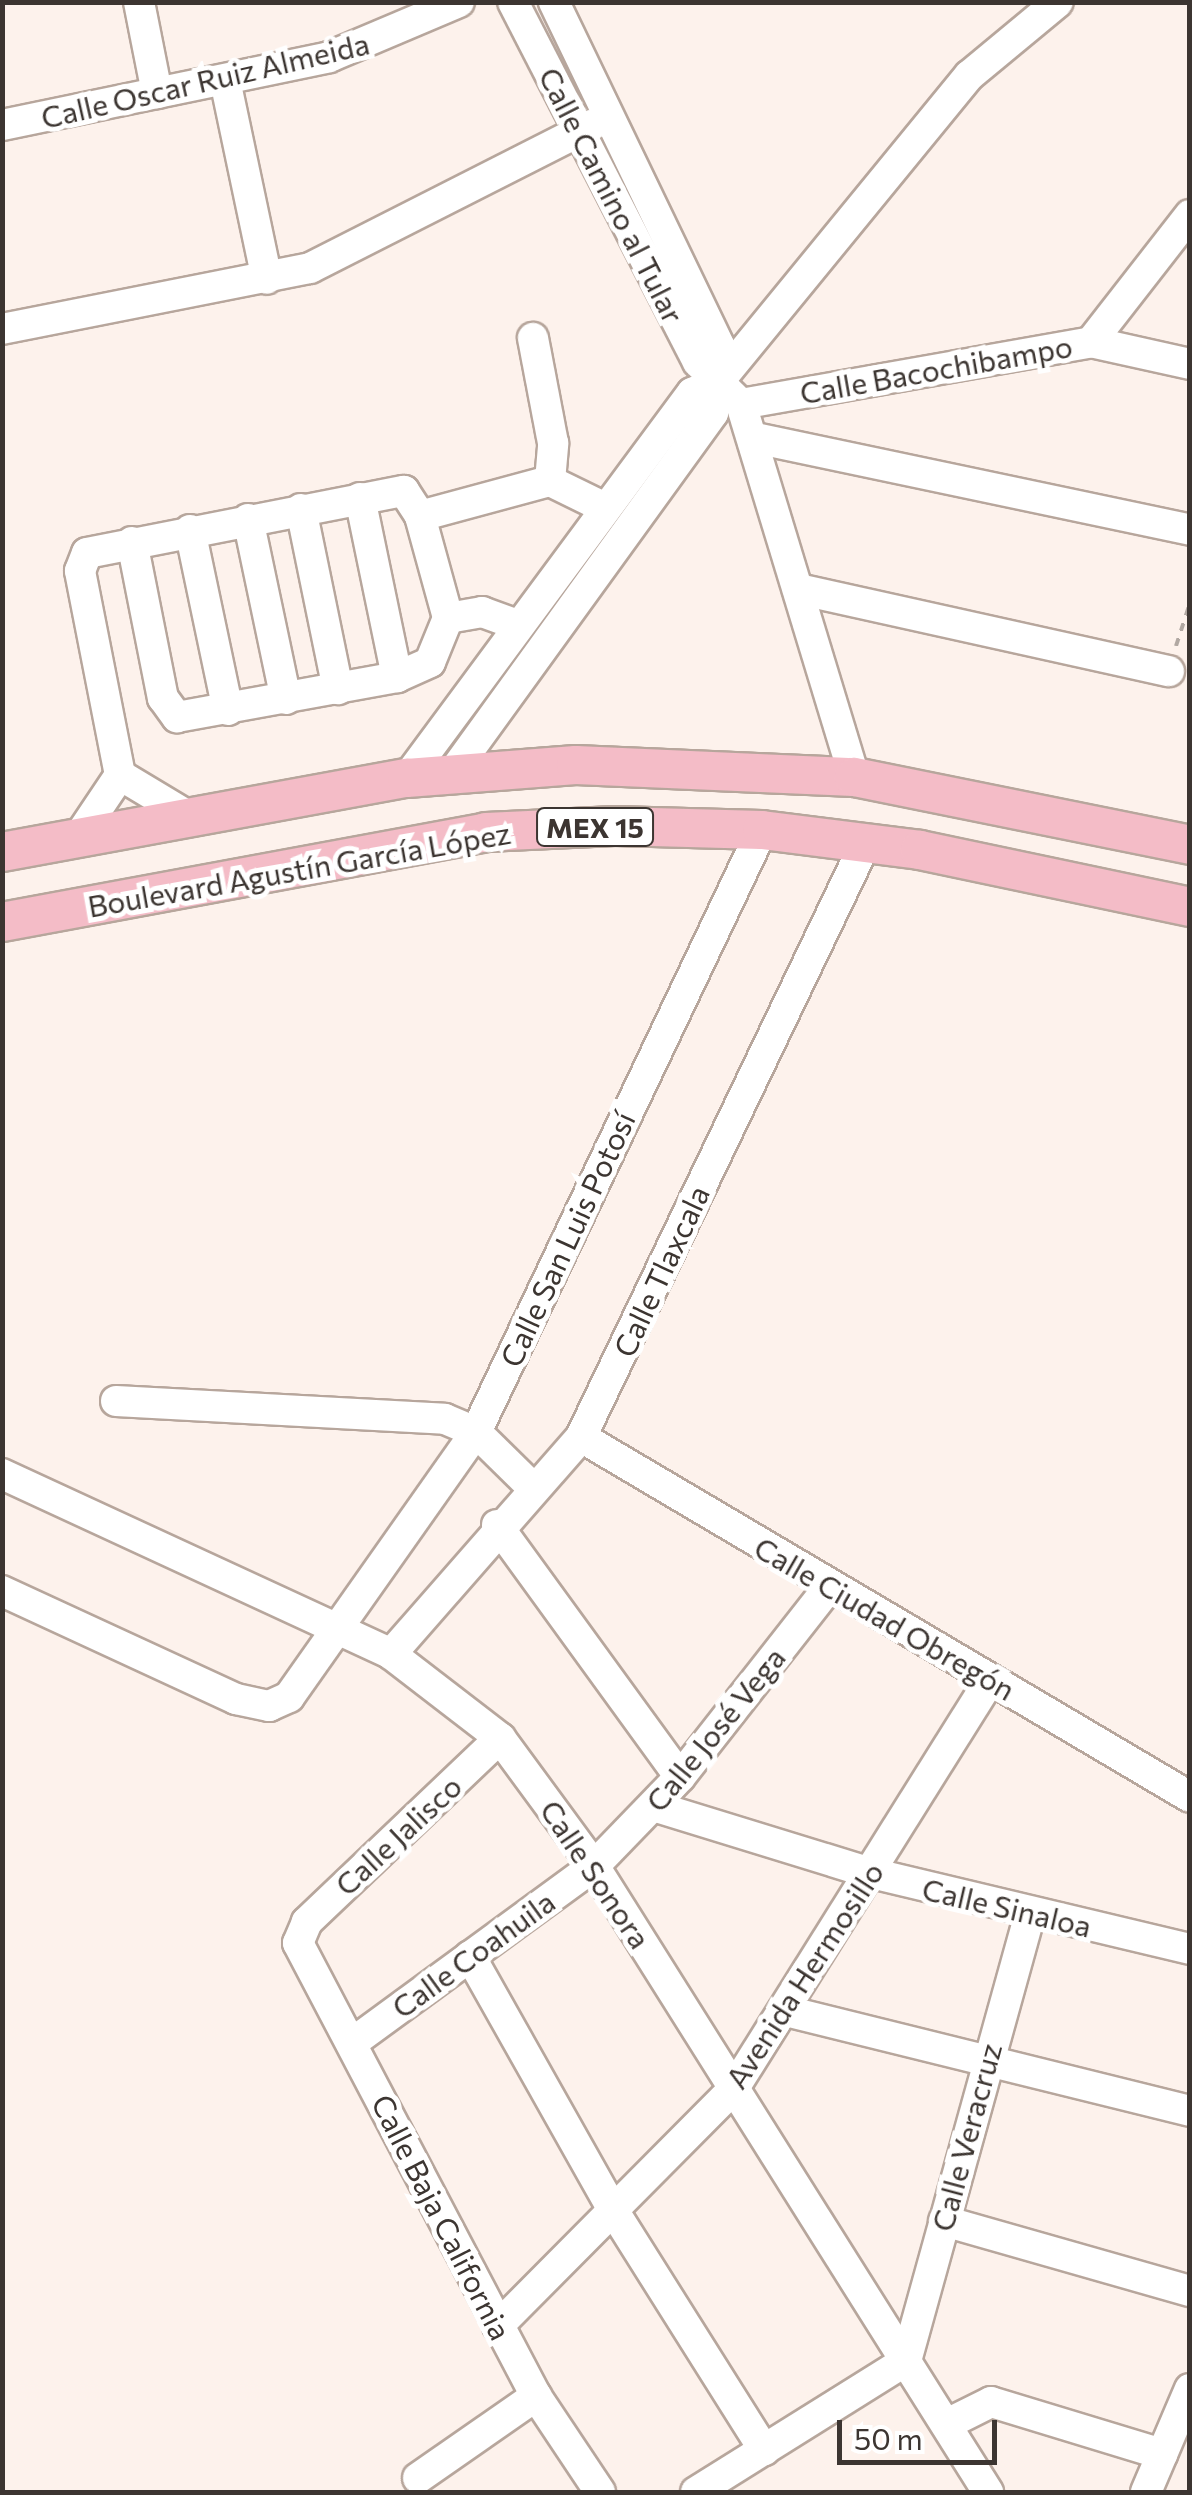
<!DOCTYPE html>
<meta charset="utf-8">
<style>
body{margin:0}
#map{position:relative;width:1192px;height:2495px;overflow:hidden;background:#fdf2ec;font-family:Commissioner,sans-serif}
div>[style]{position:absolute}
.path>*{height:4px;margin-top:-2px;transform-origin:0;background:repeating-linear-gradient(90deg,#b1a8a2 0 8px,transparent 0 16px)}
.roads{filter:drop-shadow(2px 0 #b7a69c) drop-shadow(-2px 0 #b7a69c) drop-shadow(0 2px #b7a69c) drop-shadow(0 -2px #b7a69c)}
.minor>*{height:30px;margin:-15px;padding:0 15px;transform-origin:15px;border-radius:15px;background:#fff}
.major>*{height:38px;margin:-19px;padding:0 19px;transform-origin:19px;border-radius:19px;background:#f4bcc7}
span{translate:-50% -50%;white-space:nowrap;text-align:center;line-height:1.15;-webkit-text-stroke:10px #fff;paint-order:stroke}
.shield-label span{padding:2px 8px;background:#fff;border:2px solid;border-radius:8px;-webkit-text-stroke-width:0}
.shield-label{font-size:28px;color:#3c3531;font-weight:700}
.street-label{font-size:30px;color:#3c3531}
.frame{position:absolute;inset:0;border:5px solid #3c3531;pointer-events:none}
.scale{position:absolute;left:837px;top:2420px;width:160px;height:45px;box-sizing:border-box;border:5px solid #3c3531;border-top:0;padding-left:12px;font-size:30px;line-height:35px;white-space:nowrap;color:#3c3531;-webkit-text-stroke:8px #fff;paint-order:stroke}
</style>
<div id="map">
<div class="path">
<div style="left:1176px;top:646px;width:45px;rotate:-72deg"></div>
</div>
<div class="roads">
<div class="minor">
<div style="left:139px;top:2px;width:93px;rotate:78.8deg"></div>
<div style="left:513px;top:2px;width:405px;rotate:62.8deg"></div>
<div style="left:698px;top:362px;width:60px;rotate:44.3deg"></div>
<div style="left:741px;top:404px;width:390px;rotate:73.1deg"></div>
<div style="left:225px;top:80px;width:203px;rotate:78.1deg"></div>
<div style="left:2px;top:125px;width:334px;rotate:-11.7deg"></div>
<div style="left:329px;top:57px;width:141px;rotate:-22.9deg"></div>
<div style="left:2px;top:329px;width:314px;rotate:-11.2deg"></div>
<div style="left:310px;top:268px;width:318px;rotate:-26.9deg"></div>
<div style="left:1091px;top:342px;width:161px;rotate:-52.1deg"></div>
<div style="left:741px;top:404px;width:355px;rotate:-10deg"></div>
<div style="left:1091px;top:342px;width:101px;rotate:12.5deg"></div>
<div style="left:755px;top:438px;width:445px;rotate:11.9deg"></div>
<div style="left:550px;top:481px;width:59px;rotate:26.1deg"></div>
<div style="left:360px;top:498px;width:183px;rotate:78.3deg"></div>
<div style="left:301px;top:509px;width:184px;rotate:78.4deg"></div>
<div style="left:420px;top:516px;width:135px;rotate:-15.1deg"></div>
<div style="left:550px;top:481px;width:38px;rotate:-85deg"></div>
<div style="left:553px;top:443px;width:107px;rotate:-100.8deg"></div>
<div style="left:248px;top:519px;width:184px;rotate:78.1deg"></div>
<div style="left:190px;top:530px;width:184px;rotate:78.1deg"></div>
<div style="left:132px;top:542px;width:159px;rotate:78.8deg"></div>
<div style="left:163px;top:698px;width:24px;rotate:54deg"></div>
<div style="left:177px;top:717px;width:224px;rotate:-10.3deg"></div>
<div style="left:397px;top:677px;width:36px;rotate:-24deg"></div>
<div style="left:430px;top:662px;width:48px;rotate:-67.8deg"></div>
<div style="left:798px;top:589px;width:380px;rotate:12.5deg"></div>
<div style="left:120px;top:775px;width:82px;rotate:31deg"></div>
<div style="left:451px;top:775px;width:447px;rotate:-54.1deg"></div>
<div style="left:713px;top:413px;width:34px;rotate:-78deg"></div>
<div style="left:720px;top:380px;width:35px;rotate:-92deg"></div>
<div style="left:719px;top:345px;width:381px;rotate:-115.7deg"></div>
<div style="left:407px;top:778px;width:479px;rotate:-53.5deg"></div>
<div style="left:692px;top:393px;width:31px;rotate:-25deg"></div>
<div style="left:720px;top:380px;width:394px;rotate:-50.7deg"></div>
<div style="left:970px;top:75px;width:114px;rotate:-39.7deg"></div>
<div style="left:77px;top:839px;width:77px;rotate:-56.1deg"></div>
<div style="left:120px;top:775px;width:208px;rotate:-101.1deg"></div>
<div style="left:80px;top:571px;width:19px;rotate:-69deg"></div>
<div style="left:87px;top:553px;width:323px;rotate:-11.1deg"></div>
<div style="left:404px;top:491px;width:30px;rotate:57deg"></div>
<div style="left:420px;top:516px;width:106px;rotate:74.6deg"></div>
<div style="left:448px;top:618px;width:35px;rotate:-10deg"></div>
<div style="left:482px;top:612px;width:38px;rotate:20deg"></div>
<div style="left:116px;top:1401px;width:329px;rotate:3.1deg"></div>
<div style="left:445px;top:1419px;width:34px;rotate:23deg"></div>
<div style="left:476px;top:1432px;width:77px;rotate:44.5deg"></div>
<div style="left:581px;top:1437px;width:707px;rotate:30.59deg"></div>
<div style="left:2px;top:1474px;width:429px;rotate:24.8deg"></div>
<div style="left:391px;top:1654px;width:138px;rotate:37.6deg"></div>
<div style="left:500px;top:1738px;width:159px;rotate:53.7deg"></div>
<div style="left:594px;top:1866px;width:740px;rotate:57.81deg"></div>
<div style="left:497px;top:1525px;width:311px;rotate:54deg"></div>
<div style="left:2px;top:1591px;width:258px;rotate:24.8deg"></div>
<div style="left:236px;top:1699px;width:34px;rotate:12deg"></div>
<div style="left:269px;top:1706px;width:22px;rotate:-24deg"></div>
<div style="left:289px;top:1697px;width:324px;rotate:-54.8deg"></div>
<div style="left:476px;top:1432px;width:666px;rotate:-64.59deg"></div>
<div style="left:391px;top:1654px;width:288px;rotate:-48.8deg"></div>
<div style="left:581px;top:1437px;width:657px;rotate:-64.41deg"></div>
<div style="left:500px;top:1738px;width:267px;rotate:136.4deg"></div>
<div style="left:307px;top:1922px;width:23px;rotate:113deg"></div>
<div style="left:298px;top:1943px;width:512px;rotate:62.28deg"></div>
<div style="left:536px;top:2396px;width:115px;rotate:56.3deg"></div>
<div style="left:653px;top:1806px;width:228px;rotate:17.1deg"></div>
<div style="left:871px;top:1873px;width:328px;rotate:13.4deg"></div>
<div style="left:470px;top:1956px;width:291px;rotate:60.6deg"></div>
<div style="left:613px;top:2210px;width:284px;rotate:57.8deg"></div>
<div style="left:786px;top:2011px;width:416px;rotate:13.9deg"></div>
<div style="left:352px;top:2043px;width:300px;rotate:-36.2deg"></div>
<div style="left:594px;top:1866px;width:124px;rotate:-46deg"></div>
<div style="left:680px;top:1777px;width:243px;rotate:-51.9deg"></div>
<div style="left:944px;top:2221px;width:256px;rotate:15.9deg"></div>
<div style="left:498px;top:2326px;width:335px;rotate:-45.2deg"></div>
<div style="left:734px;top:2088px;width:482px;rotate:-57.9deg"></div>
<div style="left:947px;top:2424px;width:49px;rotate:-26.6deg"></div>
<div style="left:991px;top:2402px;width:179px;rotate:16.9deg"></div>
<div style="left:418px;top:2478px;width:144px;rotate:-34.8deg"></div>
<div style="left:696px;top:2492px;width:248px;rotate:-32deg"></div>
<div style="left:906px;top:2361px;width:465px;rotate:-74.5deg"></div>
<div style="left:1146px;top:2492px;width:112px;rotate:-66.9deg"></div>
</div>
<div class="major">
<div style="left:2px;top:852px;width:412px;rotate:-10.4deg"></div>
<div style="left:407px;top:778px;width:169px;rotate:-4.4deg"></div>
<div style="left:576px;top:765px;width:278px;rotate:2.5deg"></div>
<div style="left:854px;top:777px;width:343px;rotate:11.4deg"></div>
<div style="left:2px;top:922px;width:492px;rotate:-10.5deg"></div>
<div style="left:486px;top:832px;width:129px;rotate:-2.7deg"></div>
<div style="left:615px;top:826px;width:147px;rotate:1.6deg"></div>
<div style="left:762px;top:830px;width:159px;rotate:7.2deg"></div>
<div style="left:920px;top:850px;width:276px;rotate:11.9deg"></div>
</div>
</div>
<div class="shield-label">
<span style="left:595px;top:827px">MEX 15</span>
</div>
<div class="street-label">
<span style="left:205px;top:80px;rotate:-13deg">Calle Oscar Ruiz Almeida</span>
<span style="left:612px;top:195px;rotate:63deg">Calle Camino al Tular</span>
<span style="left:936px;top:369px;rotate:-10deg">Calle Bacochibampo</span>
<span style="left:299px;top:869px;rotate:-10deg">Boulevard Agustín García López</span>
<span style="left:567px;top:1239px;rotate:-65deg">Calle San Luis Potosí</span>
<span style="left:661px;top:1271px;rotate:-65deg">Calle Tlaxcala</span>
<span style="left:885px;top:1618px;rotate:30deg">Calle Ciudad Obregón</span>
<span style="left:715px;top:1729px;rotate:-51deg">Calle José Vega</span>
<span style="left:398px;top:1835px;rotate:-43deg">Calle Jalisco</span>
<span style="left:596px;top:1874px;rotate:56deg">Calle Sonora</span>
<span style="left:1007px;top:1907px;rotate:13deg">Calle Sinaloa</span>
<span style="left:473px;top:1954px;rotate:-36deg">Calle Coahuila</span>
<span style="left:804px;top:1975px;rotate:-57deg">Avenida Hermosillo</span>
<span style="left:966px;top:2137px;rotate:-75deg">Calle Veracruz</span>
<span style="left:442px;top:2217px;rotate:63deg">Calle Baja California</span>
</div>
<div class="frame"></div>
<div class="scale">50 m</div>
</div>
